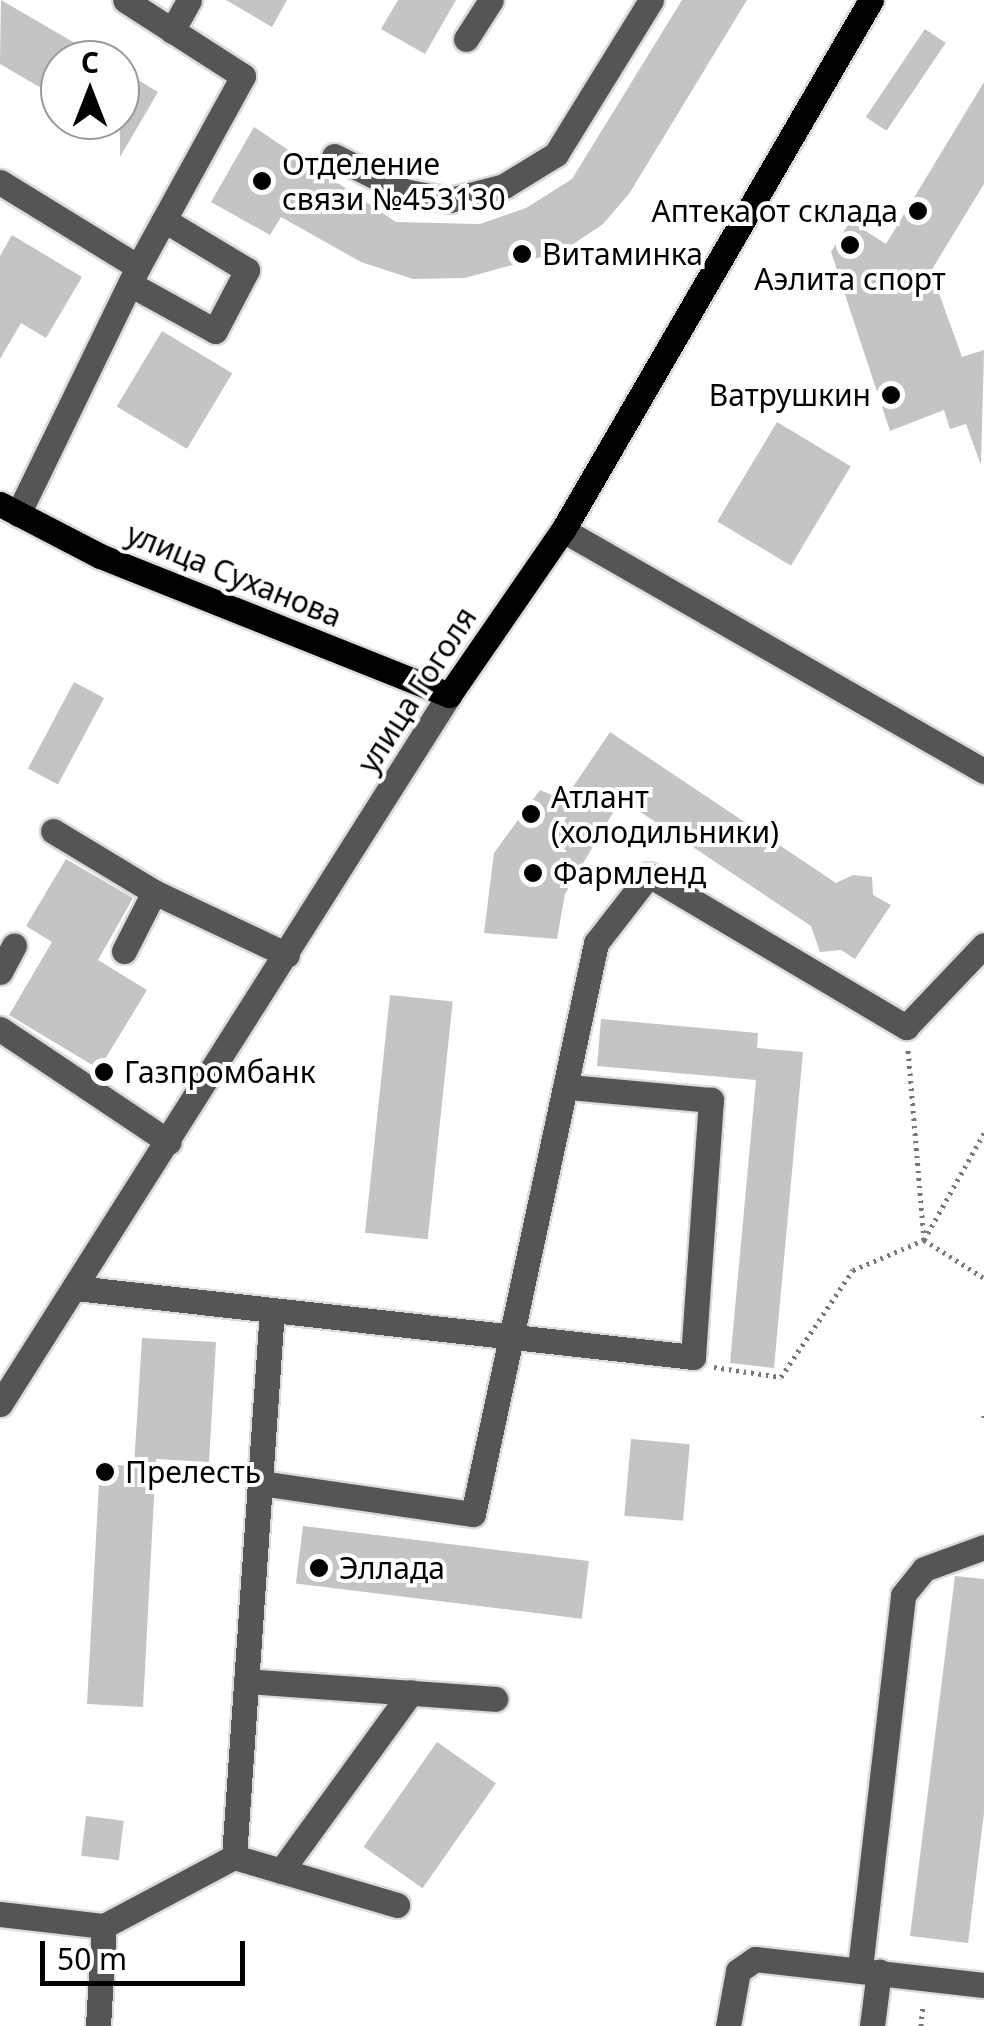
<!DOCTYPE html>
<meta charset="utf-8">
<style>
body{margin:0}
#map{position:relative;width:984px;height:2026px;overflow:hidden;background:#fff;font-family:"Noto Sans",sans-serif}
div>[style]{position:absolute}
.building>*{inset:0;background:#c4c4c4;transform-origin:0 0}
.path>*{height:5px;margin-top:-2.5px;transform-origin:0;background:repeating-linear-gradient(90deg,#777 0 2.5px,transparent 0 7.5px)}
.roads{filter:drop-shadow(2px 0 #dbdbdb) drop-shadow(-2px 0 #dbdbdb) drop-shadow(0 2px #dbdbdb) drop-shadow(0 -2px #dbdbdb)}
.minor>*{height:25px;margin:-12.5px;padding:0 12.5px;transform-origin:12.5px;border-radius:12.5px;background:#555}
.major>*{height:25px;margin:-12.5px;padding:0 12.5px;transform-origin:12.5px;border-radius:12.5px;background:#000}
.dots>*{width:28px;height:28px;translate:-50% -50%;box-sizing:border-box;border:5px solid #fff;border-radius:50%}
span{translate:-50% -50%;white-space:nowrap;text-align:center;line-height:1.15;-webkit-text-stroke:8px #fff;paint-order:stroke}
.poi-label{font-size:30px;color:#000}
.left{translate:0 -50%;text-align:left}
.right{translate:-100% -50%;text-align:right}
.street-label{font-size:30px;color:#000}
.north{position:absolute;left:40px;top:40px;width:100px;height:100px;box-sizing:border-box;background:#fff;border:2px solid #999;border-radius:50%;rotate:0deg;font-size:28px;font-weight:700;line-height:40px;text-align:center;color:#000}
.north::after{content:'';display:block;margin:auto;width:35px;height:45px;background:#000;clip-path:polygon(50% 0,100% 100%,50% 72%,0 100%)}
.scale{position:absolute;left:40px;top:1941px;width:205px;height:45px;box-sizing:border-box;border:5px solid #000;border-top:0;padding-left:12px;font-size:30px;line-height:35px;white-space:nowrap;color:#000;-webkit-text-stroke:8px #fff;paint-order:stroke}
</style>
<div id="map">
<div class="building">
<div style="clip-path:polygon(1px 0,104px 60px,60px 60px,60px 99px,0 64px)"></div>
<div style="clip-path:polygon(226px 0,287px 0,272px 27px)"></div>
<div style="clip-path:polygon(398px 0,456px 0,425px 54px,381px 29px)"></div>
<div style="clip-path:polygon(682px 0,747px 0,629px 194px,603px 224px,563px 251px,465px 278px,413px 279px,361px 262px,281px 217px,270px 235px,211px 202px,254px 127px,396px 222px,480px 224px,526px 208px,572px 179px)"></div>
<div style="left:925px;top:29px;width:25px;height:106px;rotate:34deg"></div>
<div style="clip-path:polygon(120px 69px,158px 92px,120px 157px)"></div>
<div style="clip-path:polygon(984px 82px,984px 184px,931px 271px,962px 357px,984px 350px,981px 465px,966px 424px,950px 429px,944px 410px,890px 431px,831px 252px,850px 221px,886px 244px)"></div>
<div style="clip-path:polygon(12px 235px,82px 277px,46px 338px,21px 323px,0 359px,0 256px)"></div>
<div style="left:162px;top:331px;width:82px;height:88px;rotate:31deg"></div>
<div style="left:777px;top:422px;width:86px;height:116px;rotate:31deg"></div>
<div style="left:74px;top:682px;width:34px;height:98px;rotate:28deg"></div>
<div style="clip-path:polygon(610px 732px,836px 883px,853px 875px,872px 877px,873px 895px,891px 905px,855px 959px,841px 950px,820px 952px,811px 926px,621px 799px,565px 894px,557px 939px,484px 933px,494px 853px,540px 790px,564px 800px)"></div>
<div style="clip-path:polygon(66px 859px,133px 898px,98px 960px,147px 990px,99px 1069px,9px 1015px,52px 942px,26px 926px)"></div>
<div style="left:390px;top:995px;width:63px;height:239px;rotate:6deg"></div>
<div style="clip-path:polygon(601px 1019px,758px 1033px,757px 1048px,803px 1052px,774px 1368px,730px 1363px,756px 1080px,597px 1066px)"></div>
<div style="clip-path:polygon(142px 1338px,216px 1342px,209px 1462px,156px 1459px,143px 1707px,87px 1704px,100px 1464px,134px 1466px)"></div>
<div style="left:631px;top:1439px;width:59px;height:77px;rotate:5deg"></div>
<div style="left:303px;top:1526px;width:288px;height:58px;rotate:7deg"></div>
<div style="clip-path:polygon(955px 1576px,984px 1579px,984px 1813px,968px 1943px,910px 1936px)"></div>
<div style="left:437px;top:1742px;width:72px;height:128px;rotate:35deg"></div>
<div style="left:86px;top:1816px;width:38px;height:40px;rotate:7deg"></div>
</div>
<div class="path">
<div style="left:984px;top:1133px;width:123px;rotate:119.3deg"></div>
<div style="left:924px;top:1240px;width:71px;rotate:32.3deg"></div>
<div style="left:714px;top:1367px;width:68px;rotate:8.5deg"></div>
<div style="left:781px;top:1377px;width:129px;rotate:-56.1deg"></div>
<div style="left:853px;top:1270px;width:77px;rotate:-22.9deg"></div>
<div style="left:924px;top:1240px;width:191px;rotate:-94.8deg"></div>
<div style="left:984px;top:1415px;width:6px;rotate:90deg"></div>
<div style="left:921px;top:2026px;width:21px;rotate:-85deg"></div>
</div>
<div class="roads">
<div class="minor">
<div style="left:172px;top:31px;width:35px;rotate:-61deg"></div>
<div style="left:466px;top:39px;width:46px;rotate:-57.3deg"></div>
<div style="left:334px;top:156px;width:78px;rotate:26.6deg"></div>
<div style="left:404px;top:191px;width:47px;rotate:11.1deg"></div>
<div style="left:450px;top:200px;width:56px;rotate:-14.5deg"></div>
<div style="left:504px;top:186px;width:61px;rotate:-31.6deg"></div>
<div style="left:556px;top:154px;width:181px;rotate:-58.3deg"></div>
<div style="left:0;top:182px;width:162px;rotate:31.6deg"></div>
<div style="left:130px;top:284px;width:97px;rotate:28.9deg"></div>
<div style="left:215px;top:331px;width:69px;rotate:-62.3deg"></div>
<div style="left:247px;top:270px;width:97px;rotate:-148.9deg"></div>
<div style="left:18px;top:514px;width:275px;rotate:-64.1deg"></div>
<div style="left:138px;top:267px;width:218px;rotate:-61.2deg"></div>
<div style="left:243px;top:76px;width:140px;rotate:-147.2deg"></div>
<div style="left:563px;top:530px;width:485px;rotate:29.8deg"></div>
<div style="left:53px;top:831px;width:118px;rotate:31.1deg"></div>
<div style="left:154px;top:892px;width:147px;rotate:25.3deg"></div>
<div style="left:124px;top:951px;width:66px;rotate:-63deg"></div>
<div style="left:0;top:972px;width:30px;rotate:-62deg"></div>
<div style="left:0;top:1029px;width:203px;rotate:33.8deg"></div>
<div style="left:76px;top:1288px;width:621px;rotate:6.38deg"></div>
<div style="left:693px;top:1357px;width:258px;rotate:-86deg"></div>
<div style="left:711px;top:1100px;width:144px;rotate:-174.8deg"></div>
<div style="left:0;top:1404px;width:839px;rotate:-57.65deg"></div>
<div style="left:260px;top:1483px;width:215px;rotate:8.3deg"></div>
<div style="left:473px;top:1514px;width:584px;rotate:-77.84deg"></div>
<div style="left:596px;top:943px;width:86px;rotate:-52.1deg"></div>
<div style="left:649px;top:875px;width:299px;rotate:30.6deg"></div>
<div style="left:906px;top:1027px;width:113px;rotate:-46.4deg"></div>
<div style="left:246px;top:1681px;width:250px;rotate:4.1deg"></div>
<div style="left:234px;top:1857px;width:548px;rotate:-86.03deg"></div>
<div style="left:281px;top:1871px;width:221px;rotate:-54deg"></div>
<div style="left:0;top:1914px;width:105px;rotate:6.6deg"></div>
<div style="left:104px;top:1926px;width:147px;rotate:-28deg"></div>
<div style="left:234px;top:1857px;width:170px;rotate:16.4deg"></div>
<div style="left:860px;top:1968px;width:375px;rotate:-83.4deg"></div>
<div style="left:903px;top:1595px;width:33px;rotate:-51deg"></div>
<div style="left:924px;top:1569px;width:64px;rotate:-20.1deg"></div>
<div style="left:98px;top:2026px;width:100px;rotate:-86.6deg"></div>
<div style="left:728px;top:2026px;width:56px;rotate:-79.7deg"></div>
<div style="left:738px;top:1971px;width:21px;rotate:-35deg"></div>
<div style="left:755px;top:1959px;width:230px;rotate:6.5deg"></div>
<div style="left:872px;top:2026px;width:55px;rotate:-82.7deg"></div>
</div>
<div class="major">
<div style="left:0;top:504px;width:113px;rotate:27.5deg"></div>
<div style="left:100px;top:556px;width:376px;rotate:21.7deg"></div>
<div style="left:449px;top:695px;width:201px;rotate:-55.4deg"></div>
<div style="left:563px;top:530px;width:613px;rotate:-59.84deg"></div>
</div>
</div>
<div class="dots">
<div style="left:262px;top:181px;background:#000"></div>
<div style="left:918px;top:211px;background:#000"></div>
<div style="left:850px;top:245px;background:#000"></div>
<div style="left:522px;top:254px;background:#000"></div>
<div style="left:891px;top:395px;background:#000"></div>
<div style="left:531px;top:814px;background:#000"></div>
<div style="left:533px;top:873px;background:#000"></div>
<div style="left:104px;top:1072px;background:#000"></div>
<div style="left:105px;top:1472px;background:#000"></div>
<div style="left:319px;top:1568px;background:#000"></div>
</div>
<div class="poi-label">
<span class="left" style="left:282px;top:181px">Отделение<br>связи №453130</span>
<span class="right" style="left:898px;top:211px">Аптека от склада</span>
<span class="left" style="left:542px;top:254px">Витаминка</span>
<span style="left:850px;top:279px">Аэлита спорт</span>
<span class="right" style="left:871px;top:395px">Ватрушкин</span>
<span class="left" style="left:551px;top:814px">Атлант<br>(холодильники)</span>
<span class="left" style="left:553px;top:873px">Фармленд</span>
<span class="left" style="left:124px;top:1072px">Газпромбанк</span>
<span class="left" style="left:125px;top:1472px">Прелесть</span>
<span class="left" style="left:339px;top:1568px">Эллада</span>
</div>
<div class="street-label">
<span style="left:234px;top:575px;rotate:22deg">улица Суханова</span>
<span style="left:417px;top:690px;rotate:-57deg">улица Гоголя</span>
</div>
<div class="north">С</div>
<div class="scale">50 m</div>
</div>
